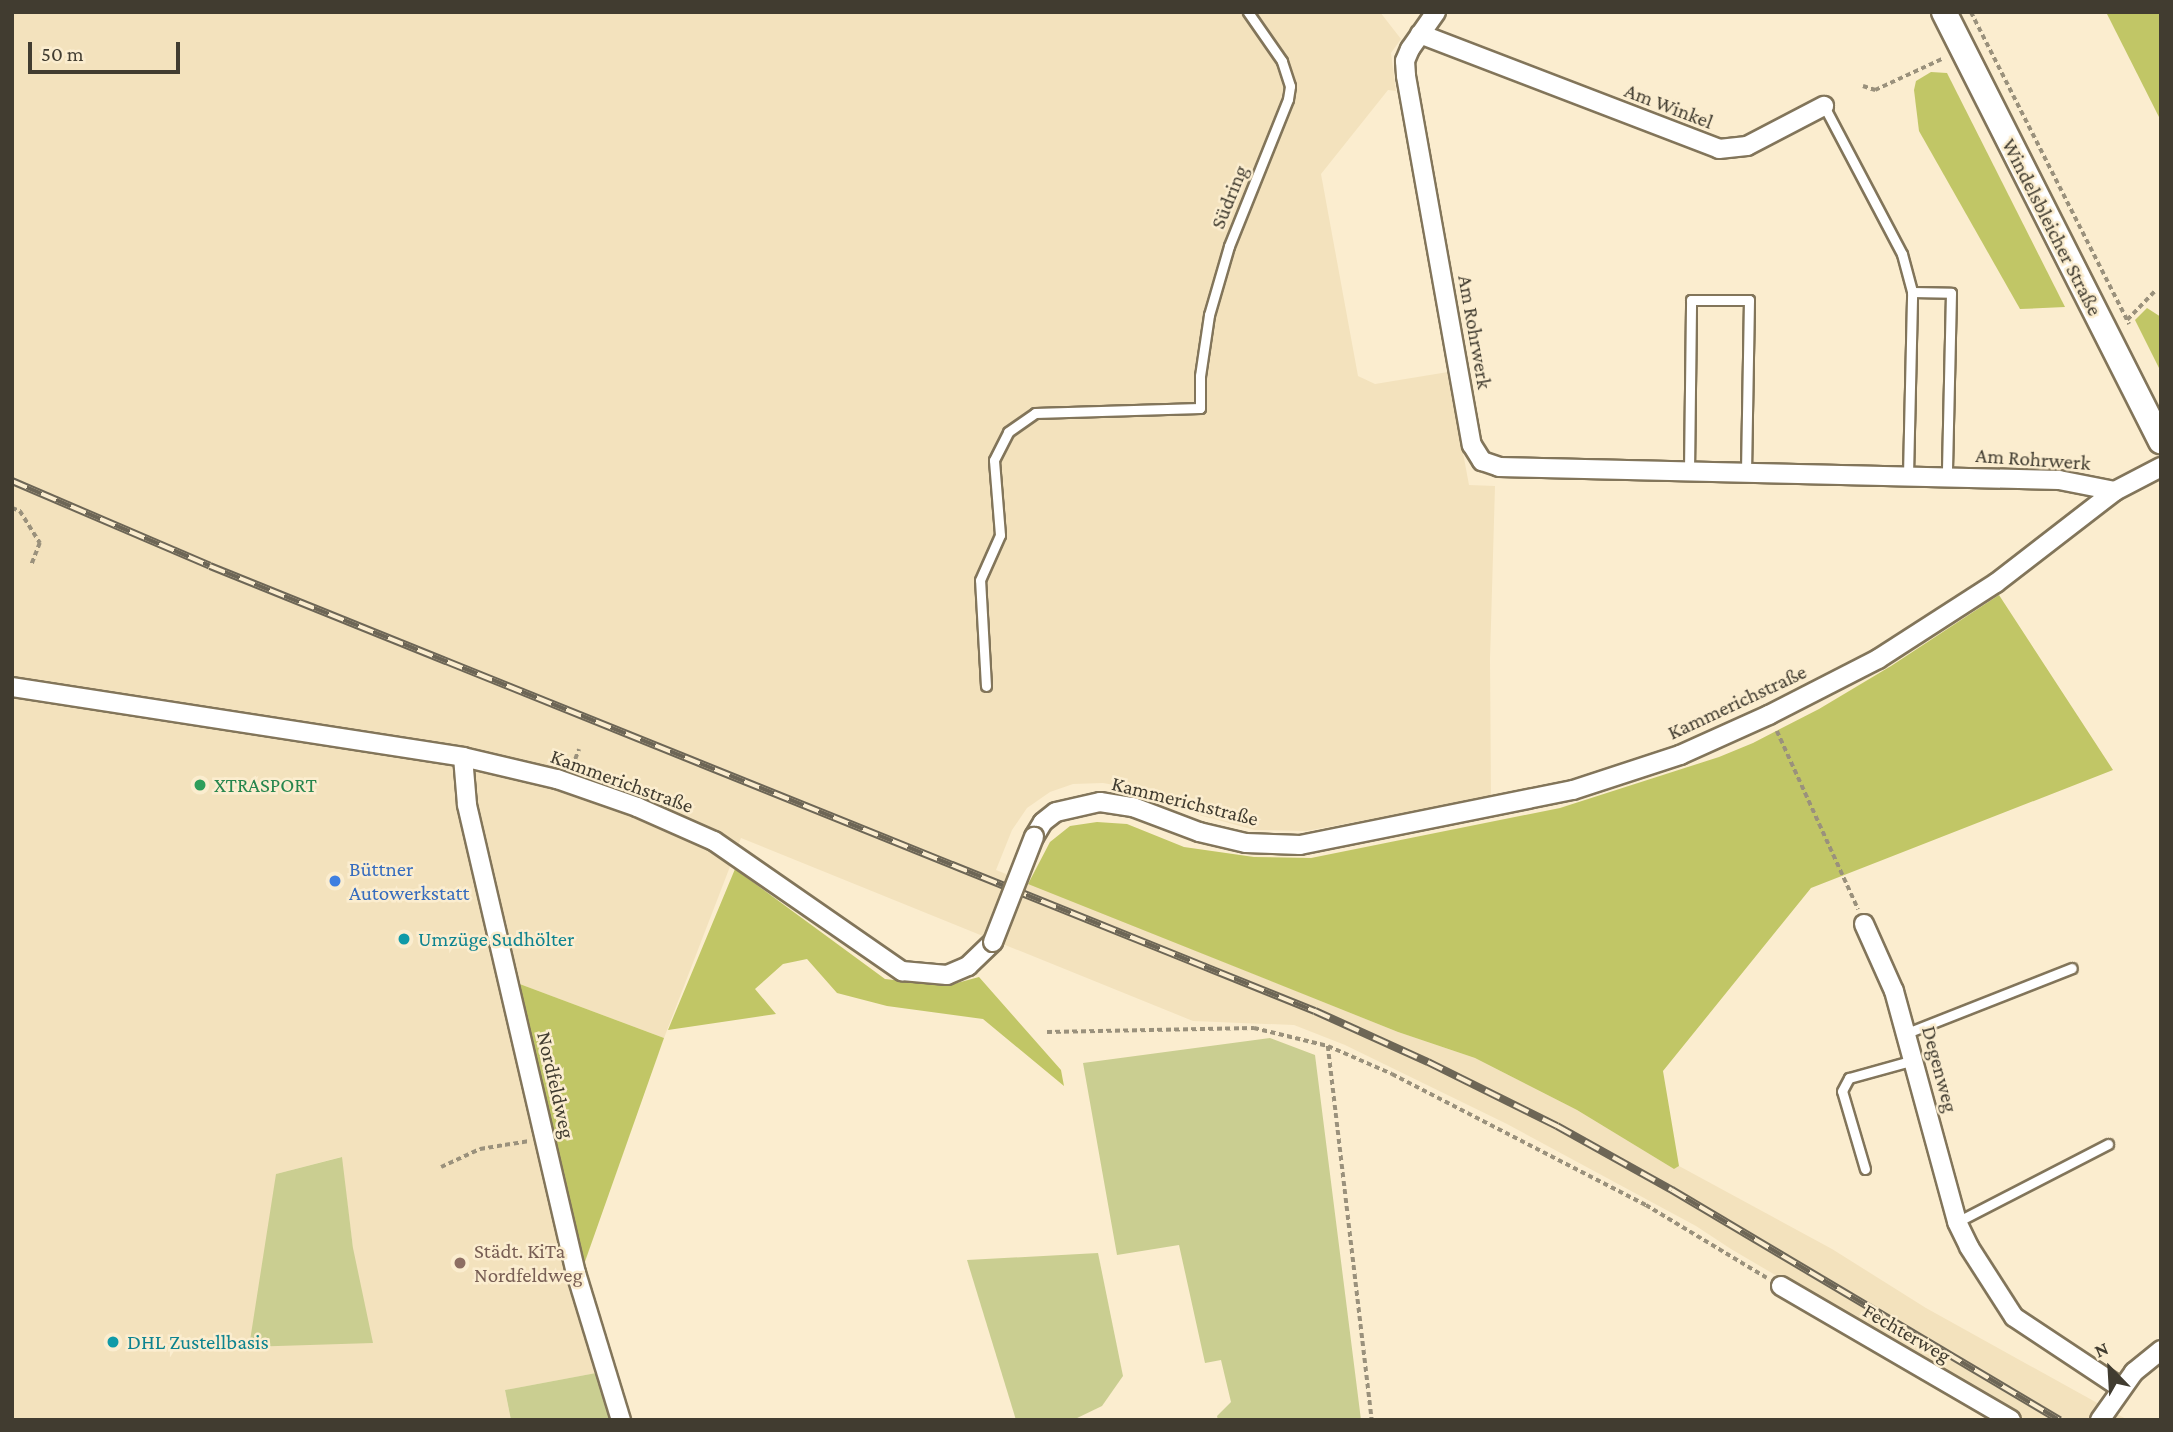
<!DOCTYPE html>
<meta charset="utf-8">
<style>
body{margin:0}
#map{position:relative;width:2173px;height:1432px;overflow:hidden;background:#fbedcf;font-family:"Crimson Pro",serif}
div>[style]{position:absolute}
.built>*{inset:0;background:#f3e2bd}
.green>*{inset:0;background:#cace91}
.forest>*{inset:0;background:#c1c666}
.path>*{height:3.5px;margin-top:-1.75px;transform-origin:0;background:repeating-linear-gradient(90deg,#9a917c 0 5px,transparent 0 8.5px)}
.roads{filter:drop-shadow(2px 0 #82755a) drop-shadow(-2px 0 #82755a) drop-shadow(0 2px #82755a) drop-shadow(0 -2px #82755a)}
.service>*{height:9px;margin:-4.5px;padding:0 4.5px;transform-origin:4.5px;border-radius:4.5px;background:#fff}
.minor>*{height:18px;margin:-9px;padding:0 9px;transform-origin:9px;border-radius:9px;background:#fff}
.secondary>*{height:24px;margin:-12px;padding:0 12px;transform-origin:12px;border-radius:12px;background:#fff}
.rail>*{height:8px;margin-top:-4px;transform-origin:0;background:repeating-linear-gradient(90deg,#fbedcf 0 16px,#6d6656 0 32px);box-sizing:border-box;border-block:2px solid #6d6656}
.bridges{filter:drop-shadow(2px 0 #82755a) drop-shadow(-2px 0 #82755a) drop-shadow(0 2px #82755a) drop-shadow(0 -2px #82755a)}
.minor-bridge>*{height:18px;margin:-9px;padding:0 9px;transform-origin:9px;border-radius:9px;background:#fff}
.dots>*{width:19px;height:19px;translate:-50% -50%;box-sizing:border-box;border:4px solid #fbedcf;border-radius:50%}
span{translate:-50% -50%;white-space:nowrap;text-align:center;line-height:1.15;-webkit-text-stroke:5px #fbedcf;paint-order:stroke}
.street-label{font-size:21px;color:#413c30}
.leisure-label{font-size:21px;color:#27864d}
.left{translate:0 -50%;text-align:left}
.shop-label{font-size:21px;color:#366cbe}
.culture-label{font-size:21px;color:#0d838f}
.education-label{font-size:21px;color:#785e54}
.frame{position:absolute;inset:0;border:14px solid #413c30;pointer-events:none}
.north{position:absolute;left:2075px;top:1334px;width:70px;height:70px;-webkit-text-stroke:5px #fbedcf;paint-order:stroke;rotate:336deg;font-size:19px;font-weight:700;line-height:28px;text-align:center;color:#413c30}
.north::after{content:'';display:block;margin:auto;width:24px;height:32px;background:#413c30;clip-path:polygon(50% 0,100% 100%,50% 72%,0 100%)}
.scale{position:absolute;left:28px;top:42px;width:152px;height:32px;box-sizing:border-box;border:4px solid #413c30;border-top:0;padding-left:9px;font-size:21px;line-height:24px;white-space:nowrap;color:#413c30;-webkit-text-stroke:5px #fbedcf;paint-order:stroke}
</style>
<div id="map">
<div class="built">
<div style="clip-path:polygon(evenodd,12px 12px,1380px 12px,1401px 39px,1391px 53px,1396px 91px,1388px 90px,1321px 174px,1358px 376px,1375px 384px,1448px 372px,1469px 485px,1495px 486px,1490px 659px,1491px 797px,1306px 831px,1255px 830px,1199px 815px,1125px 787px,1103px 783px,1073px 784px,1050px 792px,1027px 808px,1012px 830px,996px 870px,1398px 1032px,1475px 1058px,1577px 1110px,1674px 1169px,1679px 1166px,1832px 1249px,1926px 1308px,2128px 1420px,2022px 1420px,1731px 1249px,1696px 1226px,1507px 1124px,1345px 1045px,1294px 1025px,1193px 1021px,741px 838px,664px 1038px,517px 983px,529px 1108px,546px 1195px,596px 1373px,505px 1390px,511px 1420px,12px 1420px,12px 12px,341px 1157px,353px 1248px,276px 1174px,341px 1157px)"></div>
</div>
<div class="green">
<div style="clip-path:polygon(1270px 1038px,1315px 1055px,1361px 1420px,1218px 1420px,1217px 1416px,1231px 1402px,1221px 1360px,1205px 1363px,1179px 1245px,1117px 1255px,1083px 1063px)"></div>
<div style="clip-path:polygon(342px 1157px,353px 1248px,373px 1343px,249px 1347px,276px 1174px)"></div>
<div style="clip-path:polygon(1098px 1253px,1123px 1376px,1102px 1406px,1073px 1420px,1016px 1420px,967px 1260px)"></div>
<div style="clip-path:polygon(596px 1373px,611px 1420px,511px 1420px,505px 1390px)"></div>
</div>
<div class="forest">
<div style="clip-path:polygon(2106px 12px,2161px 12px,2161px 121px)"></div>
<div style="clip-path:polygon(1931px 72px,1947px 73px,2065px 307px,2020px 309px,1919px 131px,1914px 90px,1916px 81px)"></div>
<div style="clip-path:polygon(2147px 308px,2161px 317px,2161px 372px,2135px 320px)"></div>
<div style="clip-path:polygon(1999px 595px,2113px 770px,1811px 888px,1663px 1071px,1679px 1166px,1674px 1169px,1577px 1110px,1475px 1058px,1398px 1032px,1028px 884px,1050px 842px,1070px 826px,1097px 822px,1127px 824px,1184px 847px,1254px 857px,1311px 858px,1560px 808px,1719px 757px,1753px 743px,1819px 709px,1891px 666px)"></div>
<div style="clip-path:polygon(735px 869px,885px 979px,946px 986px,979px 977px,1061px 1070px,1064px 1086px,983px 1019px,887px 1006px,837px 993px,807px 959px,783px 964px,755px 989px,776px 1014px,668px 1030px)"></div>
<div style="clip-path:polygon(517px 983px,664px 1038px,582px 1270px)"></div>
</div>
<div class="path">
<div style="left:1971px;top:12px;width:350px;rotate:63.1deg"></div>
<div style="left:1863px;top:86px;width:13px;rotate:18deg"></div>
<div style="left:1875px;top:90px;width:76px;rotate:-24.9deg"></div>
<div style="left:2127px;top:320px;width:42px;rotate:-46deg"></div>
<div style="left:12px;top:508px;width:9px;rotate:21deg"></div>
<div style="left:20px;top:511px;width:38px;rotate:58deg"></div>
<div style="left:40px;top:543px;width:25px;rotate:111deg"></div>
<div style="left:1777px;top:731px;width:196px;rotate:65.5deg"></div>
<div style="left:572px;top:767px;width:19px;rotate:-69deg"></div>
<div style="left:1047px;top:1032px;width:207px;rotate:-1.1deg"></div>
<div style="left:1254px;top:1028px;width:76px;rotate:13.7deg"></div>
<div style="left:1328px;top:1046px;width:70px;rotate:23.6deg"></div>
<div style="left:1392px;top:1074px;width:286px;rotate:27.3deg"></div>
<div style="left:1646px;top:1205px;width:141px;rotate:31.1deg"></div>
<div style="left:1328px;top:1046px;width:377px;rotate:83.3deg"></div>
<div style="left:441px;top:1167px;width:43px;rotate:-24.8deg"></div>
<div style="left:480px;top:1149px;width:50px;rotate:-9.3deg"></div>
</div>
<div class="roads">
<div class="service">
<div style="left:1824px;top:106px;width:167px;rotate:62.2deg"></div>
<div style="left:1902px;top:254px;width:39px;rotate:75deg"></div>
<div style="left:1689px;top:471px;width:171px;rotate:-89.3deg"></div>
<div style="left:1691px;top:300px;width:58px"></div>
<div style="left:1749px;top:300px;width:172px;rotate:91deg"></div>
<div style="left:1908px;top:475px;width:183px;rotate:-88.7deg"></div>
<div style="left:1912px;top:292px;width:39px;rotate:1deg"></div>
<div style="left:1951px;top:293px;width:183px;rotate:91.3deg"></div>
<div style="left:986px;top:686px;width:106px;rotate:-93.2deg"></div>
<div style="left:980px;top:580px;width:49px;rotate:-66deg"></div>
<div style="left:1000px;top:535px;width:75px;rotate:-94.6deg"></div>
<div style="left:994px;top:460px;width:31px;rotate:-63deg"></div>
<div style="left:1008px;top:432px;width:33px;rotate:-35deg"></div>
<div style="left:1035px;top:413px;width:165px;rotate:-1.7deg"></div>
<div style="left:1200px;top:408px;width:32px;rotate:-90deg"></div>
<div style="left:1200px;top:376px;width:62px;rotate:-81.6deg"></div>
<div style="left:1209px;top:315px;width:72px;rotate:-73.8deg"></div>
<div style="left:1229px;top:246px;width:158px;rotate:-68.1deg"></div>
<div style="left:1288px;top:99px;width:13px;rotate:-81deg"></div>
<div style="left:1290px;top:86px;width:26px;rotate:-108deg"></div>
<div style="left:1282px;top:61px;width:60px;rotate:-124.8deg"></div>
<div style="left:1907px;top:1033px;width:177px;rotate:-21.5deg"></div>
<div style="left:1865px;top:1169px;width:81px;rotate:-106.4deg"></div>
<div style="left:1842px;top:1091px;width:15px;rotate:-62deg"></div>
<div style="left:1849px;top:1078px;width:67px;rotate:-15.5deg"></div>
<div style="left:1957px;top:1222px;width:170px;rotate:-27.3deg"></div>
</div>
<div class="minor">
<div style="left:1436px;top:12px;width:45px;rotate:125.1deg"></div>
<div style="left:1410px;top:49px;width:13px;rotate:113deg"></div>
<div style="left:1405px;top:61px;width:15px;rotate:86deg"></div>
<div style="left:1406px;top:76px;width:375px;rotate:79.9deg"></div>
<div style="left:1472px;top:445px;width:19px;rotate:58deg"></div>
<div style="left:1482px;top:461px;width:18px;rotate:19deg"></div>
<div style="left:1499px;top:467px;width:560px;rotate:1.33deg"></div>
<div style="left:2059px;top:480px;width:57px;rotate:11.1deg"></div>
<div style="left:1420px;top:34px;width:320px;rotate:21deg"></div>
<div style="left:1719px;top:149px;width:28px;rotate:-6deg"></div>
<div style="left:1747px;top:146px;width:87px;rotate:-27.5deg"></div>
<div style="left:12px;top:687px;width:456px;rotate:8.8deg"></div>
<div style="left:463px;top:757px;width:97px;rotate:13.2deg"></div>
<div style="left:557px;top:779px;width:85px;rotate:19.3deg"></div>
<div style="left:637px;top:807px;width:84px;rotate:23.8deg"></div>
<div style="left:714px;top:841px;width:229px;rotate:34.7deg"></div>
<div style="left:902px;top:971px;width:45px;rotate:5.1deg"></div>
<div style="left:947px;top:975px;width:23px;rotate:-23deg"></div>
<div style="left:968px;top:966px;width:35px;rotate:-44deg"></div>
<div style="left:463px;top:757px;width:48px;rotate:85.2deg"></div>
<div style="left:467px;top:805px;width:481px;rotate:76.9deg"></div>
<div style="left:576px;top:1273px;width:154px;rotate:73deg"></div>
<div style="left:1034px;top:837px;width:17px;rotate:-59deg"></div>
<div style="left:1043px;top:822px;width:16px;rotate:-38deg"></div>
<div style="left:1056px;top:812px;width:45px;rotate:-12.8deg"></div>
<div style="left:1100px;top:802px;width:33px;rotate:9deg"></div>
<div style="left:1133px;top:807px;width:71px;rotate:20.7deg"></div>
<div style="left:1199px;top:832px;width:48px;rotate:13.2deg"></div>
<div style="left:1246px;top:843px;width:54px;rotate:2.1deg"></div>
<div style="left:1300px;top:845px;width:278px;rotate:-11.4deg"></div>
<div style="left:1573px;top:790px;width:113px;rotate:-18.1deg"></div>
<div style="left:1680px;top:755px;width:98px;rotate:-24.2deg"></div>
<div style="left:1769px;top:715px;width:123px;rotate:-27.2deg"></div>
<div style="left:1878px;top:659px;width:140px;rotate:-32.8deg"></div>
<div style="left:1996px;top:583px;width:150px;rotate:-37.7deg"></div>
<div style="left:2115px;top:491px;width:52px;rotate:-27.6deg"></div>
<div style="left:1864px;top:924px;width:73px;rotate:65.9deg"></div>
<div style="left:1894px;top:991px;width:239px;rotate:74.7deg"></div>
<div style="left:1957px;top:1222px;width:28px;rotate:64deg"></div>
<div style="left:1969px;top:1247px;width:83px;rotate:57.3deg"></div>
<div style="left:2014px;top:1317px;width:128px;rotate:33.6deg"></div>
<div style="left:1781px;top:1286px;width:266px;rotate:30.2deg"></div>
<div style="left:2100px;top:1420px;width:59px;rotate:-54.7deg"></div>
<div style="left:2134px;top:1372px;width:35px;rotate:-39deg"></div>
</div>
<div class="secondary">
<div style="left:1944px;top:12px;width:481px;rotate:63.2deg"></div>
</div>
</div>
<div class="rail">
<div style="left:12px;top:481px;width:215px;rotate:23.2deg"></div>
<div style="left:210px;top:566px;width:1191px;rotate:21.94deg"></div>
<div style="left:1315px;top:1011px;width:124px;rotate:24.3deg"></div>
<div style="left:1428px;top:1062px;width:144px;rotate:26.4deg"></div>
<div style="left:1557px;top:1126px;width:132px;rotate:29.1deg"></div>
<div style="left:1672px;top:1190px;width:451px;rotate:30.7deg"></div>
</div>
<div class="bridges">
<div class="minor-bridge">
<div style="left:993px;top:942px;width:113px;rotate:-68.7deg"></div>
</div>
</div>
<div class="dots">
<div style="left:200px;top:785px;background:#2e9e5b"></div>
<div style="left:335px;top:881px;background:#3f7fe0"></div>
<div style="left:404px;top:939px;background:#0f9aa8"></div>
<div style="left:460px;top:1263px;background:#8d6e63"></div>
<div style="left:113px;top:1342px;background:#0f9aa8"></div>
</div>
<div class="street-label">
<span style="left:1669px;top:106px;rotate:21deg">Am Winkel</span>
<span style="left:1229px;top:197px;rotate:-68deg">Südring</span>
<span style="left:2052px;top:227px;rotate:63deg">Windelsbleicher Straße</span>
<span style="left:1475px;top:332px;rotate:80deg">Am Rohrwerk</span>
<span style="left:2033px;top:459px;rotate:4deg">Am Rohrwerk</span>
<span style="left:1737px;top:702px;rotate:-25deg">Kammerichstraße</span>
<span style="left:622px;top:781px;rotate:20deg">Kammerichstraße</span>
<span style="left:1185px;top:801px;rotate:14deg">Kammerichstraße</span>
<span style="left:1940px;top:1069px;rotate:75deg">Degenweg</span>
<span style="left:556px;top:1085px;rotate:77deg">Nordfeldweg</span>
<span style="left:1907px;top:1333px;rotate:30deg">Fechterweg</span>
</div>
<div class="leisure-label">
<span class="left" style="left:214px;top:785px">XTRASPORT</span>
</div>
<div class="shop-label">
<span class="left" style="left:349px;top:881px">Büttner<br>Autowerkstatt</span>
</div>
<div class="culture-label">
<span class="left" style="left:418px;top:939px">Umzüge Sudhölter</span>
<span class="left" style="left:127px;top:1342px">DHL Zustellbasis</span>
</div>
<div class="education-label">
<span class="left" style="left:474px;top:1263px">Städt. KiTa<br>Nordfeldweg</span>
</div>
<div class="frame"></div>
<div class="north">N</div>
<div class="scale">50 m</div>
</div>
